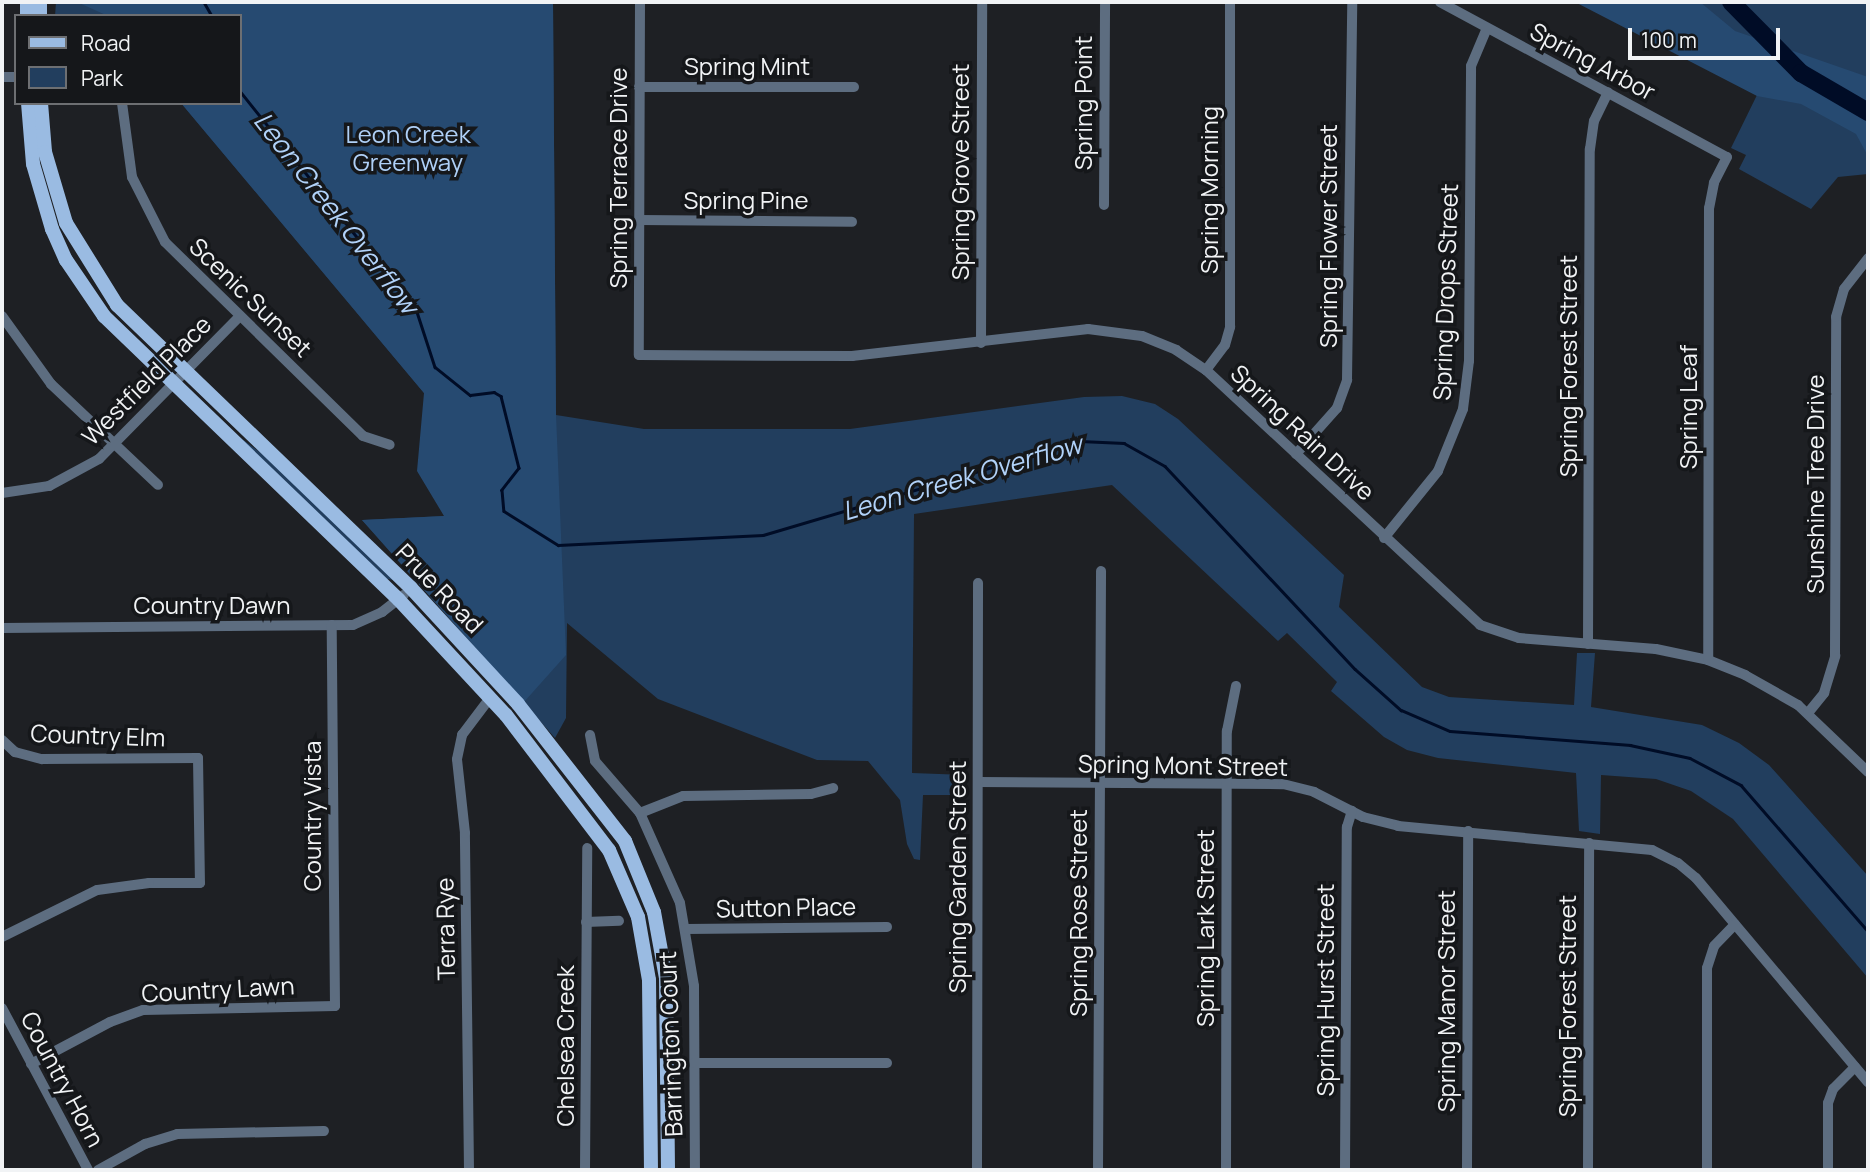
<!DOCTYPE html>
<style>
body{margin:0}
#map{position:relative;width:1870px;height:1172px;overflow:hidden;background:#1e2024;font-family:Manrope,sans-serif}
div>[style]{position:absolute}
.green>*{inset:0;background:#223e5e}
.forest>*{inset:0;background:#264a71}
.stream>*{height:2.5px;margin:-1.25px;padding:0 1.25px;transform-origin:1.25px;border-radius:1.25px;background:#000c26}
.river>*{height:18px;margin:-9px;padding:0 9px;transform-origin:9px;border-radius:9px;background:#000c26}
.minor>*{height:10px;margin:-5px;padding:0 5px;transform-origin:5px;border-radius:5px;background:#5d6d80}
.major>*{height:14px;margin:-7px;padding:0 7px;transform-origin:7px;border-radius:7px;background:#9abbe2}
span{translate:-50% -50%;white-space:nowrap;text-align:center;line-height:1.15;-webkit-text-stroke:7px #15171a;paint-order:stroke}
.street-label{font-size:24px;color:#f1f3f5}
.park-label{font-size:24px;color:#afd0f7}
.water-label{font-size:26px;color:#b1d2f9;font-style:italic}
.frame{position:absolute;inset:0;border:4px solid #f1f3f5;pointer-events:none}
.legend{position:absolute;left:14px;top:14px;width:228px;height:91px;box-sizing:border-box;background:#15171a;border:2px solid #6d6f72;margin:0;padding:9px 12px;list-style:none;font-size:21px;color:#f1f3f5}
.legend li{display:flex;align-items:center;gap:14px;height:35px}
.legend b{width:35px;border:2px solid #6d6f72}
.scale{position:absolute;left:1628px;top:28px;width:152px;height:32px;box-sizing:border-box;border:4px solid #f1f3f5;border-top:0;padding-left:9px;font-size:21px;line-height:24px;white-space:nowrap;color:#f1f3f5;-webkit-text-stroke:5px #15171a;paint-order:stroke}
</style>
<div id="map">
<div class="green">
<div style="clip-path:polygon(56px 2px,553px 2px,556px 415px,644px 429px,850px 429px,1084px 397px,1122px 396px,1155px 404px,1178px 419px,1344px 575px,1339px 607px,1422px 687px,1449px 697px,1574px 705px,1577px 653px,1595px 653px,1591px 707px,1702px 725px,1739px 743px,1769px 765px,1868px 876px,1868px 978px,1733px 819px,1691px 791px,1656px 779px,1601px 775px,1600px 834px,1579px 831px,1576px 773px,1438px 758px,1407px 750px,1384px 737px,1331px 691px,1337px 682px,1287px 633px,1278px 641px,1112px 485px,914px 514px,912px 773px,966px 775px,965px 795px,923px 795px,920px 860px,914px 859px,907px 844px,900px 800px,868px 761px,817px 760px,658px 699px,567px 623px,566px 718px,555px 738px,362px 520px,444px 516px,424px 393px,181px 103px,240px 103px,240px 16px,55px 16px)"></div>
<div style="clip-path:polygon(1577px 2px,1868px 2px,1868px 174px,1838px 177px,1811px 209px,1739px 169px,1746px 155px,1731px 148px,1757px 95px)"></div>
<div style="clip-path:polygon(238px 436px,264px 455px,394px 580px,387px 579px)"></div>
</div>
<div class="forest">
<div style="clip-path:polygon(77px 2px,553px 2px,556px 415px,566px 655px,524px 702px,362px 520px,444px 516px,417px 471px,424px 393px,181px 103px,240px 103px,240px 16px,108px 16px)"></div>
<div style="clip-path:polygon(1575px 2px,1700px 2px,1735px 31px,1868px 77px,1868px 156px,1856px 134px,1801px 104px,1757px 96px)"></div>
</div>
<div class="stream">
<div style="left:204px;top:2px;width:16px;rotate:60deg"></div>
<div style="left:240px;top:91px;width:283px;rotate:51.3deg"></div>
<div style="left:417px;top:312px;width:58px;rotate:71.9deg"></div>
<div style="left:435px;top:367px;width:45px;rotate:38.7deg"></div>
<div style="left:470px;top:395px;width:24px;rotate:-7deg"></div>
<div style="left:494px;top:392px;width:8px;rotate:30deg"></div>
<div style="left:501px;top:396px;width:74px;rotate:76deg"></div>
<div style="left:519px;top:468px;width:28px;rotate:128deg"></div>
<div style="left:502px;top:490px;width:21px;rotate:85deg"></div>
<div style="left:504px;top:511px;width:64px;rotate:32.2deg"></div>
<div style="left:558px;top:545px;width:205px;rotate:-2.8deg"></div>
<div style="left:763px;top:535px;width:331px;rotate:-16.5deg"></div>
<div style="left:1080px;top:441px;width:44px;rotate:2.6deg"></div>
<div style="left:1124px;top:443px;width:47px;rotate:29.3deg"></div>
<div style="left:1165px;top:466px;width:278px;rotate:46.9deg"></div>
<div style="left:1355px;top:669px;width:62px;rotate:41.7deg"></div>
<div style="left:1401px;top:710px;width:53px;rotate:23.2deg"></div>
<div style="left:1450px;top:731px;width:181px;rotate:4.4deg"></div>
<div style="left:1630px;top:745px;width:61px;rotate:12.2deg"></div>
<div style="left:1690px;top:758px;width:58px;rotate:27.9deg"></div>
<div style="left:1741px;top:785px;width:194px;rotate:49deg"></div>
</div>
<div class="river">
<div style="left:1731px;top:2px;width:100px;rotate:45.4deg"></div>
<div style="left:1801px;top:73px;width:78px;rotate:30.2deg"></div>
</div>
<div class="minor">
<div style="left:640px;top:2px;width:353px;rotate:90.2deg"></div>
<div style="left:639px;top:355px;width:213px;rotate:0.3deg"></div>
<div style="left:852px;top:356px;width:238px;rotate:-6.5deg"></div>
<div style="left:1088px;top:329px;width:54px;rotate:7.4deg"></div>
<div style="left:1142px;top:336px;width:37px;rotate:22deg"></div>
<div style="left:1176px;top:350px;width:36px;rotate:34deg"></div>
<div style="left:1206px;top:370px;width:374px;rotate:42.9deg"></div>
<div style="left:1480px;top:625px;width:41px;rotate:18.4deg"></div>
<div style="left:1519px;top:638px;width:137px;rotate:4.6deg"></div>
<div style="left:1656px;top:649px;width:53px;rotate:11.9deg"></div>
<div style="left:1708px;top:660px;width:40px;rotate:22deg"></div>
<div style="left:1745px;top:675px;width:61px;rotate:29.5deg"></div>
<div style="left:1798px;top:705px;width:97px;rotate:43.7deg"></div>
<div style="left:1440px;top:2px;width:326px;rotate:28.4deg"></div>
<div style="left:1727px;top:157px;width:29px;rotate:117deg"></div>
<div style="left:1714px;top:183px;width:25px;rotate:101deg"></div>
<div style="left:1709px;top:208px;width:452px;rotate:90.1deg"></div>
<div style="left:2px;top:77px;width:14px"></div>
<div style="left:639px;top:87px;width:215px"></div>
<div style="left:122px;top:103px;width:75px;rotate:82.3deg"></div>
<div style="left:132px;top:177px;width:73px;rotate:63.1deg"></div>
<div style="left:165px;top:242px;width:277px;rotate:44.4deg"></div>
<div style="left:363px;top:436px;width:28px;rotate:18deg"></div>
<div style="left:1104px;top:205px;width:203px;rotate:-89.7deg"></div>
<div style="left:639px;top:220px;width:213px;rotate:0.5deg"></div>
<div style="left:2px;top:316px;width:84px;rotate:54.2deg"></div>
<div style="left:51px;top:384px;width:147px;rotate:43.3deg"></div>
<div style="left:981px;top:343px;width:341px;rotate:-89.8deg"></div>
<div style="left:1206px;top:370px;width:31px;rotate:-53deg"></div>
<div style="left:1225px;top:345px;width:19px;rotate:-74deg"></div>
<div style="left:1230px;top:327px;width:325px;rotate:-90deg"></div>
<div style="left:1296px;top:454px;width:62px;rotate:-48.3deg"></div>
<div style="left:1337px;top:408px;width:30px;rotate:-70deg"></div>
<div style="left:1347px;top:380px;width:378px;rotate:-89.2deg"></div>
<div style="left:2px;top:493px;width:48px;rotate:-8.5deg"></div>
<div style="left:49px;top:486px;width:57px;rotate:-28.4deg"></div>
<div style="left:99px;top:459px;width:199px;rotate:-45.4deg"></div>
<div style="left:1384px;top:538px;width:86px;rotate:-51.1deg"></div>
<div style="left:1438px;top:471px;width:67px;rotate:-68deg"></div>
<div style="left:1463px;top:409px;width:48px;rotate:-82.9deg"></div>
<div style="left:1469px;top:361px;width:295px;rotate:-89.6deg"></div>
<div style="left:1471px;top:66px;width:41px;rotate:-67.2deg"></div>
<div style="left:2px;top:628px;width:351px;rotate:-0.5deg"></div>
<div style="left:353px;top:625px;width:32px;rotate:-24deg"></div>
<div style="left:382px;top:612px;width:28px;rotate:-38deg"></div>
<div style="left:1588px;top:644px;width:495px;rotate:-89.8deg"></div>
<div style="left:1590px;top:149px;width:28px;rotate:-82deg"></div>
<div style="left:1594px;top:121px;width:32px;rotate:-64deg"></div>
<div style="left:1808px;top:713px;width:26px;rotate:-51deg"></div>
<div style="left:1824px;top:693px;width:39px;rotate:-73deg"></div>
<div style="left:1835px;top:656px;width:339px;rotate:-89.8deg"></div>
<div style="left:1836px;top:317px;width:29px;rotate:-74deg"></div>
<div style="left:1844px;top:289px;width:39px;rotate:-52deg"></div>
<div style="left:590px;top:735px;width:26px;rotate:79deg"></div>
<div style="left:595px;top:761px;width:69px;rotate:49.1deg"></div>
<div style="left:640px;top:813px;width:98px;rotate:66deg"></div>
<div style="left:680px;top:903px;width:84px;rotate:80.4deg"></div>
<div style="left:694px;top:986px;width:184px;rotate:89.7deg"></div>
<div style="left:2px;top:740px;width:18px;rotate:43deg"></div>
<div style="left:15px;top:752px;width:28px;rotate:15deg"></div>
<div style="left:42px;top:759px;width:156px;rotate:-0.4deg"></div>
<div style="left:198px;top:758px;width:125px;rotate:89.1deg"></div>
<div style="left:200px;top:883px;width:51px;rotate:180deg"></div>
<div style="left:149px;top:883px;width:52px;rotate:172.3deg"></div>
<div style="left:97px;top:890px;width:106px;rotate:153.7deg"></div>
<div style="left:978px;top:782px;width:305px;rotate:0.4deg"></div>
<div style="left:1283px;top:784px;width:32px;rotate:14deg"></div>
<div style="left:1314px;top:792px;width:55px;rotate:27deg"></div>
<div style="left:1363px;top:817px;width:36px;rotate:14deg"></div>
<div style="left:1398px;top:826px;width:255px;rotate:5.4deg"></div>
<div style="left:1652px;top:850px;width:29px;rotate:27deg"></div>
<div style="left:1678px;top:863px;width:23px;rotate:40deg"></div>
<div style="left:1696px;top:878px;width:267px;rotate:49.9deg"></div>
<div style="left:640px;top:813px;width:46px;rotate:-21.6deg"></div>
<div style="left:683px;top:796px;width:128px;rotate:-0.9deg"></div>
<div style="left:811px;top:794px;width:23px;rotate:-15deg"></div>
<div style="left:586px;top:922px;width:33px;rotate:-2deg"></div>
<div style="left:686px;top:929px;width:201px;rotate:-0.6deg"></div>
<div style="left:2px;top:1008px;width:183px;rotate:62deg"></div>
<div style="left:694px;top:1063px;width:193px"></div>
<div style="left:31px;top:1064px;width:89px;rotate:-28deg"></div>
<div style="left:110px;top:1022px;width:35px;rotate:-20deg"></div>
<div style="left:143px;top:1010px;width:192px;rotate:-1.2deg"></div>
<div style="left:335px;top:1006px;width:381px;rotate:-90.5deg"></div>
<div style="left:98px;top:1170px;width:54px;rotate:-29deg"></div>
<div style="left:145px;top:1144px;width:34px;rotate:-17deg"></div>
<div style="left:177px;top:1134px;width:147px;rotate:-1.2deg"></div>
<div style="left:469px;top:1170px;width:337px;rotate:-90.7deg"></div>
<div style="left:465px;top:833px;width:74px;rotate:-96.2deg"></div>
<div style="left:457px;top:759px;width:25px;rotate:-78deg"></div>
<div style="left:462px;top:735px;width:46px;rotate:-52.9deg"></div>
<div style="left:585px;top:1170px;width:322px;rotate:-89.6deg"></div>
<div style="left:977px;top:1170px;width:587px;rotate:-89.9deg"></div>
<div style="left:1098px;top:1170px;width:599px;rotate:-89.71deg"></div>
<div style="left:1226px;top:1170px;width:439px;rotate:-89.9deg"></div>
<div style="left:1227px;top:731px;width:46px;rotate:-78.7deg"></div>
<div style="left:1345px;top:1170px;width:343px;rotate:-89.7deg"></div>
<div style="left:1347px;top:827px;width:17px;rotate:-73deg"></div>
<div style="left:1467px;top:1170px;width:339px;rotate:-89.8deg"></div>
<div style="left:1588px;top:1170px;width:327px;rotate:-89.8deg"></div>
<div style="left:1707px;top:1170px;width:202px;rotate:-90deg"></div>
<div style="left:1707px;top:968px;width:23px;rotate:-72deg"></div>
<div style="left:1714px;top:946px;width:30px;rotate:-46deg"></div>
<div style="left:1828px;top:1170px;width:67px;rotate:-90deg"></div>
<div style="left:1828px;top:1103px;width:15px;rotate:-70deg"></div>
<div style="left:1833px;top:1089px;width:31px;rotate:-45deg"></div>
</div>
<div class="major">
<div style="left:40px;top:2px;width:14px;rotate:90deg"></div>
<div style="left:27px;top:16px;width:14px;rotate:-90deg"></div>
<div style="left:28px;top:103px;width:61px;rotate:85.3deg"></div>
<div style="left:33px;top:164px;width:68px;rotate:73.7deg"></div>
<div style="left:52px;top:229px;width:34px;rotate:66deg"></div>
<div style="left:66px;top:260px;width:68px;rotate:55.8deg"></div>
<div style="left:104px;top:316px;width:409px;rotate:43.9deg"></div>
<div style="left:399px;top:600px;width:157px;rotate:47.1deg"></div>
<div style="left:506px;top:715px;width:170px;rotate:52.7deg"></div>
<div style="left:609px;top:850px;width:73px;rotate:66.6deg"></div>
<div style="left:638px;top:917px;width:64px;rotate:80.1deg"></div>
<div style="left:649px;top:980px;width:190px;rotate:89.4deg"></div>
<div style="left:41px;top:103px;width:49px;rotate:85.3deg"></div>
<div style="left:45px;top:152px;width:74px;rotate:73.5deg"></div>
<div style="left:66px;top:223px;width:97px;rotate:58.1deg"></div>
<div style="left:117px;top:305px;width:408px;rotate:43.9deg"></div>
<div style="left:411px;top:588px;width:158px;rotate:47.3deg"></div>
<div style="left:518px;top:704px;width:174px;rotate:52deg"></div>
<div style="left:625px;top:841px;width:77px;rotate:67.8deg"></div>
<div style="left:654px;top:912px;width:67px;rotate:79.7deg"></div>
<div style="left:666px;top:978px;width:192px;rotate:89.4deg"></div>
</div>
<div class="street-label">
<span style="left:1593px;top:61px;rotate:28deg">Spring Arbor</span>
<span style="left:747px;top:66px">Spring Mint</span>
<span style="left:1083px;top:103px;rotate:-90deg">Spring Point</span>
<span style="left:960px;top:172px;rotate:-90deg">Spring Grove Street</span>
<span style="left:618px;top:178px;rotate:-90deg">Spring Terrace Drive</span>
<span style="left:1209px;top:190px;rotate:-90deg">Spring Morning</span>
<span style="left:746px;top:200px">Spring Pine</span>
<span style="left:1328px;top:236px;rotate:-90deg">Spring Flower Street</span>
<span style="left:1445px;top:292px;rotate:-88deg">Spring Drops Street</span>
<span style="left:251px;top:297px;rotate:44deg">Scenic Sunset</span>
<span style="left:1568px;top:366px;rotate:-90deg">Spring Forest Street</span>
<span style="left:146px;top:380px;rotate:-45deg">Westfield Place</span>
<span style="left:1688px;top:407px;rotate:-90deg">Spring Leaf</span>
<span style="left:1303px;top:432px;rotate:43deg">Spring Rain Drive</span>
<span style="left:1815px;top:484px;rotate:-90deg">Sunshine Tree Drive</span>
<span style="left:440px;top:588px;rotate:46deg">Prue Road</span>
<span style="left:212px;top:605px">Country Dawn</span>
<span style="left:98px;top:735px;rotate:2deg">Country Elm</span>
<span style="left:1183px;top:765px;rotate:1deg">Spring Mont Street</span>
<span style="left:312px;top:816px;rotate:-90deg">Country Vista</span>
<span style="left:957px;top:877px;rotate:-90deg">Spring Garden Street</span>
<span style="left:786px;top:907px;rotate:-1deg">Sutton Place</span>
<span style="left:1078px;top:913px;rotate:-90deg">Spring Rose Street</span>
<span style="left:1205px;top:928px;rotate:-90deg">Spring Lark Street</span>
<span style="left:445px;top:929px;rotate:-91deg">Terra Rye</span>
<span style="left:218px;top:989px;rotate:-3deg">Country Lawn</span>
<span style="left:1325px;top:990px;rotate:-90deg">Spring Hurst Street</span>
<span style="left:1446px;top:1001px;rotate:-90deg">Spring Manor Street</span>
<span style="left:1567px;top:1006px;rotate:-90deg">Spring Forest Street</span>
<span style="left:670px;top:1044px;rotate:-92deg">Barrington Court</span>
<span style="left:565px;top:1046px;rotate:-90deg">Chelsea Creek</span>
<span style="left:63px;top:1079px;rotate:62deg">Country Horn</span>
</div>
<div class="park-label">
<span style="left:408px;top:148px">Leon Creek<br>Greenway</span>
</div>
<div class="water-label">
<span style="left:336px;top:213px;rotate:52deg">Leon Creek Overflow</span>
<span style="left:962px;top:478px;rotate:-16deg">Leon Creek Overflow</span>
</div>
<div class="frame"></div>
<ul class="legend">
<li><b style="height:9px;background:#9abbe2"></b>Road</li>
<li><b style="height:19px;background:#223e5e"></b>Park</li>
</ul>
<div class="scale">100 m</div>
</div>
